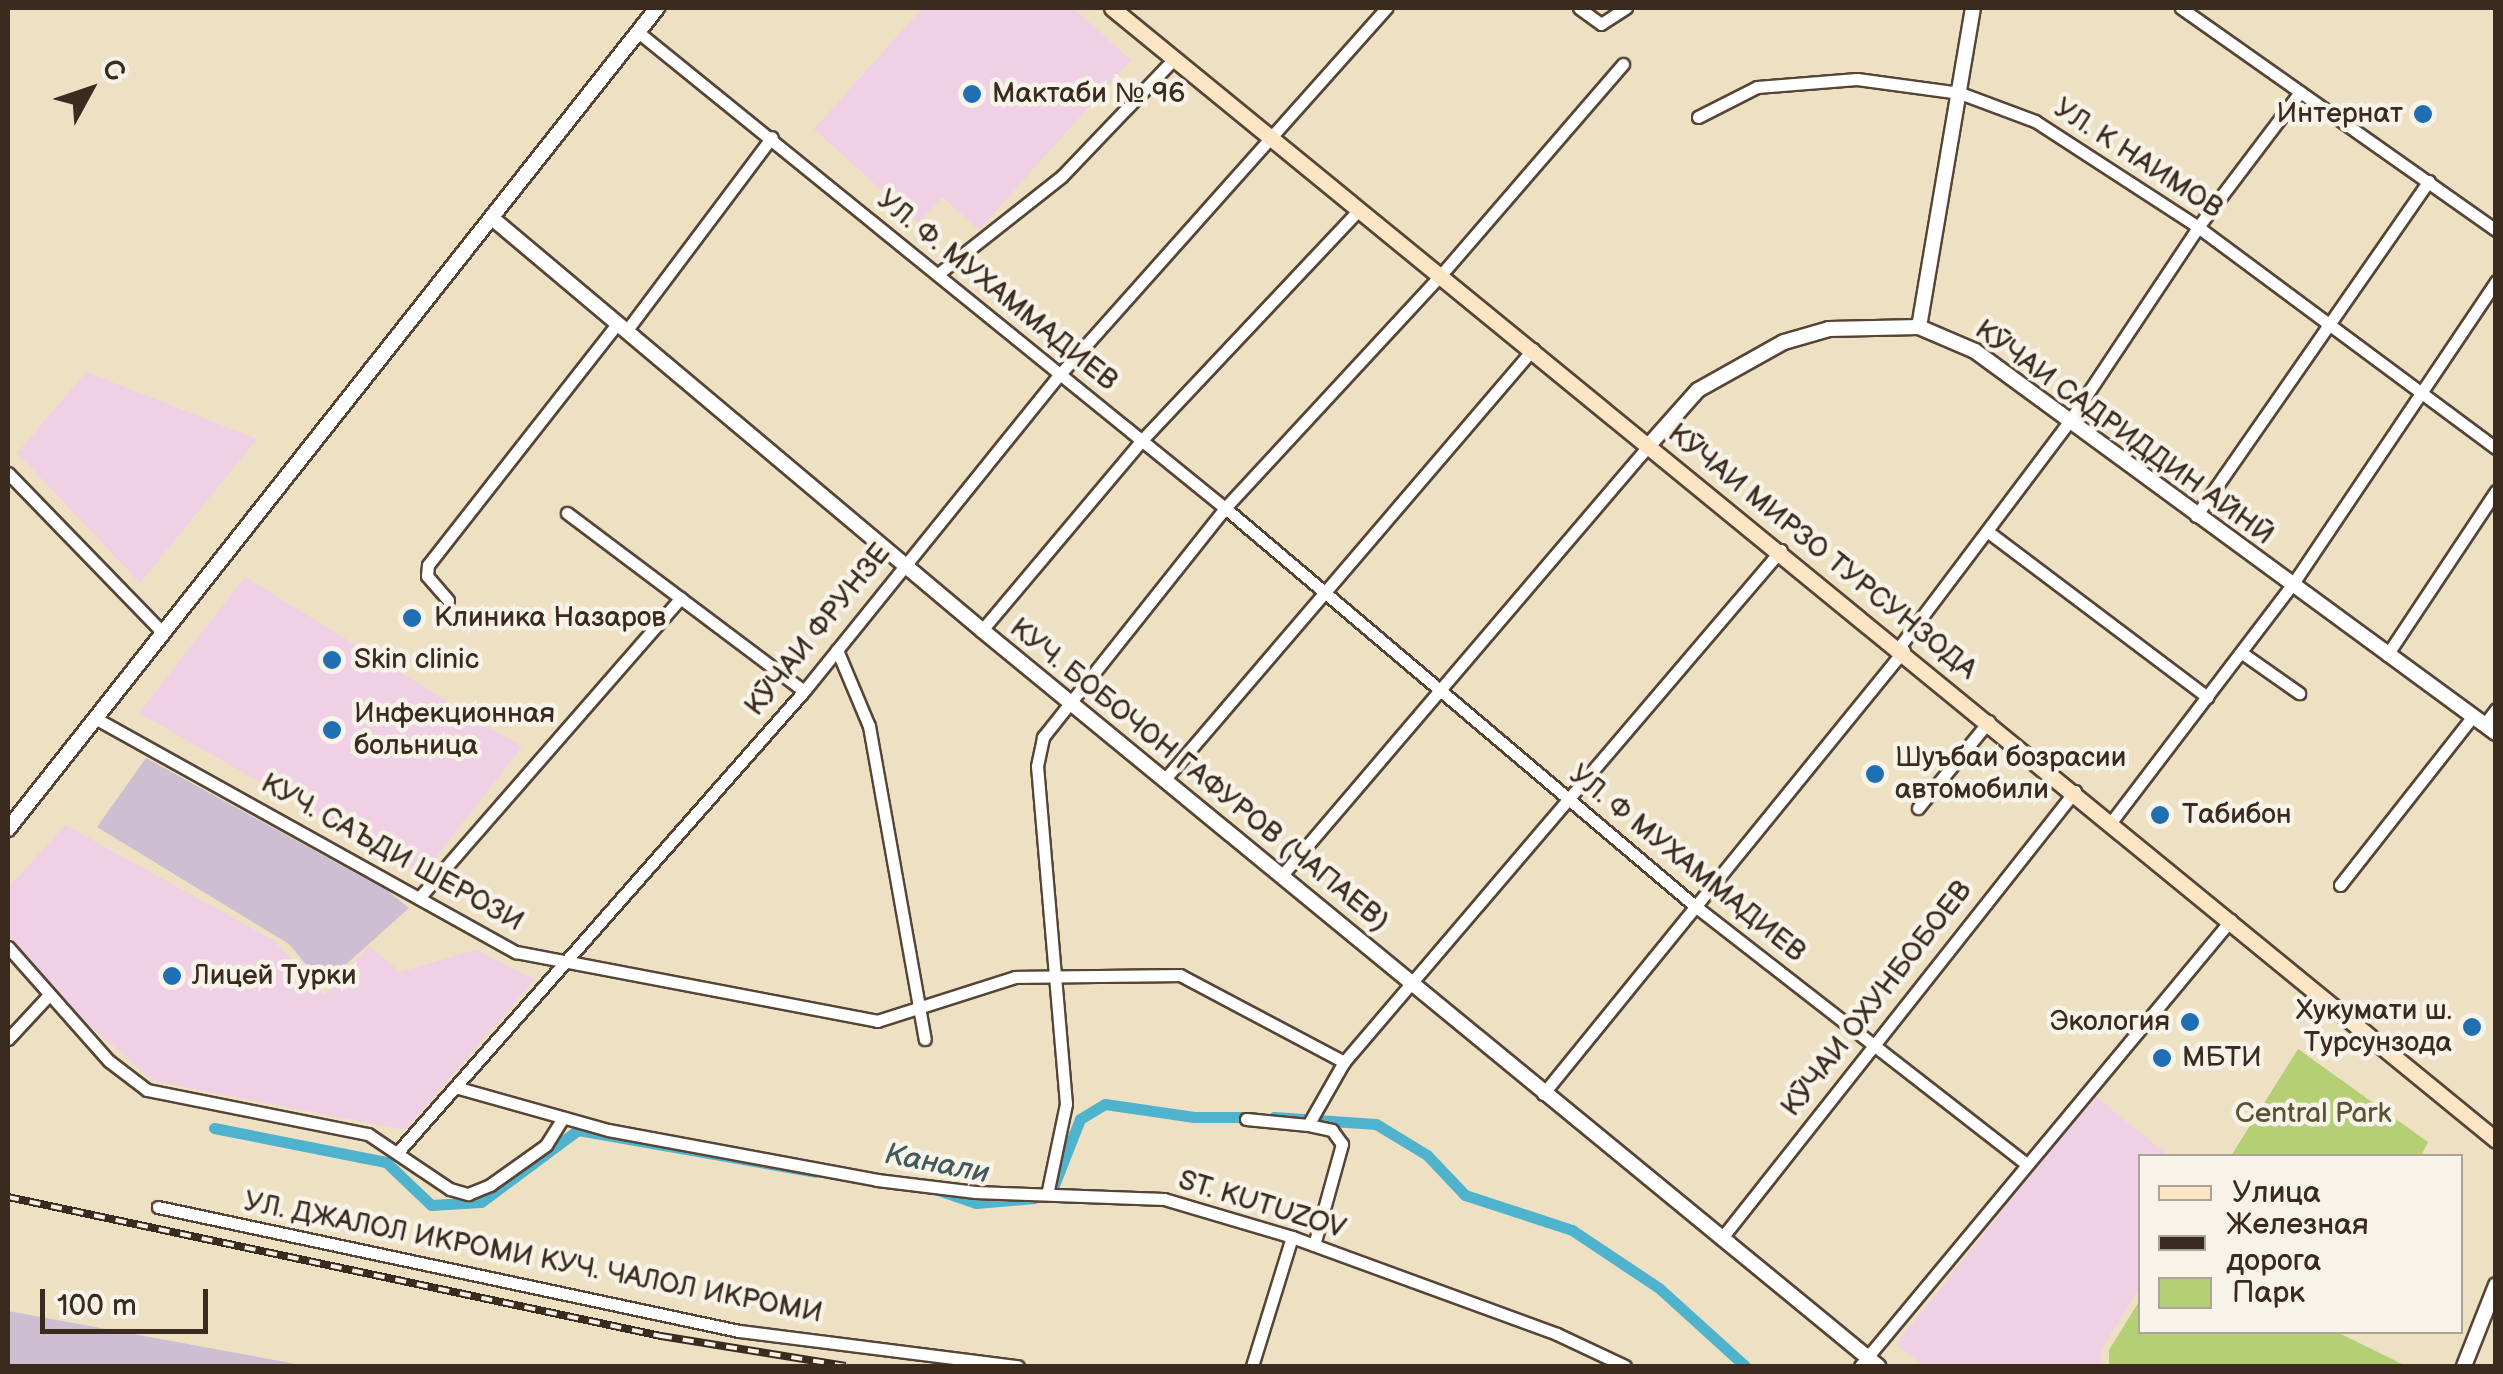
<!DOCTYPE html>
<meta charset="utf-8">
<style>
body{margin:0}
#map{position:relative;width:2503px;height:1374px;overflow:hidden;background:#eee1c3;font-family:"Balsamiq Sans",sans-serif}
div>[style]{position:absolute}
.built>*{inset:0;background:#f0d0e5}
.industrial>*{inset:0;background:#cebed2}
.green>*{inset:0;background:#b5cf75}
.canal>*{height:11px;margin:-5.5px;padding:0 5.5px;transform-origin:5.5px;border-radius:5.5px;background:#50b3ce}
.roads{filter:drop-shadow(2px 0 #564537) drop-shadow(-2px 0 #564537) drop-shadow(0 2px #564537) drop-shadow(0 -2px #564537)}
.minor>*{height:11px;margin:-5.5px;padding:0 5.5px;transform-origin:5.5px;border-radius:5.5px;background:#fff}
.tertiary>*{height:14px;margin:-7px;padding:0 7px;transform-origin:7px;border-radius:7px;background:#fff}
.secondary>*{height:15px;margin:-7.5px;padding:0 7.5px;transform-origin:7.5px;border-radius:7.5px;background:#fce5c4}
.rail>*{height:8px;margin-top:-4px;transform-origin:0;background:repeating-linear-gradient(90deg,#f7f3e8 0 11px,#3b2a1e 0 22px);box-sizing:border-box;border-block:2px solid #3b2a1e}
.dots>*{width:28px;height:28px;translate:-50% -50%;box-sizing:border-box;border:5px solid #f7f3e8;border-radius:50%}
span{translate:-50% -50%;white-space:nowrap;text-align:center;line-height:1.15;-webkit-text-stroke:9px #f7f3e8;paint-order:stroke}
.poi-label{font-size:28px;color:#3b2a1e}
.left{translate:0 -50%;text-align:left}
.right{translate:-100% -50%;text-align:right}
.street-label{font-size:28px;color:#3b2a1e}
.park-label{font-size:28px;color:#5a5334}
.water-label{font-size:30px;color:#425a5c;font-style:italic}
.frame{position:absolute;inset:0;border:10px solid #3b2a1e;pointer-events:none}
.legend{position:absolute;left:2138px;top:1154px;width:325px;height:180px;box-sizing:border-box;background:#f7f3e8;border:2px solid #aca397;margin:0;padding:12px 18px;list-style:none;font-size:30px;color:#3b2a1e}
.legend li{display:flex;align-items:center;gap:20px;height:50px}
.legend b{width:50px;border:2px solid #aca397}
.north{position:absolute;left:40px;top:40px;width:100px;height:100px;-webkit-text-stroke:8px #f7f3e8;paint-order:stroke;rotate:50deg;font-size:28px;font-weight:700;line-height:40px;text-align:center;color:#3b2a1e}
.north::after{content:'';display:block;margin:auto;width:35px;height:45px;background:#3b2a1e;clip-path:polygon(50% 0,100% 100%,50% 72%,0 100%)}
.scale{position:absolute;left:40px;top:1289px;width:168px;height:45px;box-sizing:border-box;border:5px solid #3b2a1e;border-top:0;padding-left:12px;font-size:30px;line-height:35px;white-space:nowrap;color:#3b2a1e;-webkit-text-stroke:8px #f7f3e8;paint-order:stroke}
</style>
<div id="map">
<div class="built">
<div style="clip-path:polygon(922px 8px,1073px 8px,1131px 60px,979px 230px,942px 197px,918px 223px,814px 129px)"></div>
<div style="clip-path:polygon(86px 372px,257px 439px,140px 583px,17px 453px)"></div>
<div style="clip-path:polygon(245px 577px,522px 747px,422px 875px,139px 713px)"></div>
<div style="clip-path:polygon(65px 825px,272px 939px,325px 995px,369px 946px,400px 972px,475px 950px,535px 979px,405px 1130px,153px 1081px,43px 985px,8px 935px,8px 888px)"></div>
<div style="clip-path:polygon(2094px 1095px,2169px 1156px,2140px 1156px,2140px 1287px,2101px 1350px,2100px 1366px,1923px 1366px,1896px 1344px)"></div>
</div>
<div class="industrial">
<div style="clip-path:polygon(146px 758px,388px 891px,409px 908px,323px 985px,289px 944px,97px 827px)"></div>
<div style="clip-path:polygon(8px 1311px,307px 1366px,8px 1366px)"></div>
</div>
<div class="green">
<div style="clip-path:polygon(2298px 1049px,2428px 1142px,2421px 1156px,2231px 1156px)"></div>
<div style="clip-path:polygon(2140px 1300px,2140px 1332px,2337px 1332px,2406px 1366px,2109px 1366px,2109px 1350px)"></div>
</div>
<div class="canal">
<div style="left:1274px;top:1117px;width:102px;rotate:3.9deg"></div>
<div style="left:1376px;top:1124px;width:60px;rotate:31.3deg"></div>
<div style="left:1427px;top:1155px;width:55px;rotate:46.5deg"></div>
<div style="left:1465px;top:1195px;width:113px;rotate:18.1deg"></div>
<div style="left:1572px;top:1230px;width:105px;rotate:33.7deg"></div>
<div style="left:1659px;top:1288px;width:116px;rotate:42.2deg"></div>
<div style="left:214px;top:1128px;width:175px;rotate:11.2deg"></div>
<div style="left:386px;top:1162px;width:62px;rotate:43.7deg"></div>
<div style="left:431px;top:1205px;width:50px;rotate:-3.4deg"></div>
<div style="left:481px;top:1202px;width:121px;rotate:-36.6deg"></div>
<div style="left:578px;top:1130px;width:241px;rotate:10deg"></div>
<div style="left:941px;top:1191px;width:37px;rotate:19deg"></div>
<div style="left:976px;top:1203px;width:58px;rotate:-4.9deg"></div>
<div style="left:1034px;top:1198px;width:24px;rotate:-33deg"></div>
<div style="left:1054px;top:1185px;width:71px;rotate:-68.5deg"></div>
<div style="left:1080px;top:1119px;width:29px;rotate:-31deg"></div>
<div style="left:1105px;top:1104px;width:90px;rotate:8.3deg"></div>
<div style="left:1194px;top:1117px;width:61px"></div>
</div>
<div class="roads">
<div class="minor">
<div style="left:1579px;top:8px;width:27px;rotate:36deg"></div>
<div style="left:1601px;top:24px;width:30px;rotate:-33deg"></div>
<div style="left:2181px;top:8px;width:385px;rotate:35.2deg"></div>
<div style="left:638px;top:32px;width:756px;rotate:39.04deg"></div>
<div style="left:1225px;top:508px;width:616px;rotate:40.26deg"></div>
<div style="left:1695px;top:906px;width:420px;rotate:37.9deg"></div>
<div style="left:1698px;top:117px;width:66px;rotate:-27deg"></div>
<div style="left:1757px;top:87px;width:100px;rotate:-4.6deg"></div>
<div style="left:1857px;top:79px;width:104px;rotate:7.7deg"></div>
<div style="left:1960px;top:93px;width:80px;rotate:20.5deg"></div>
<div style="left:2035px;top:121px;width:194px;rotate:33deg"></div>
<div style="left:2198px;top:227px;width:371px;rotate:36.6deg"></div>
<div style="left:938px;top:274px;width:158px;rotate:-38.3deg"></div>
<div style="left:1062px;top:176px;width:162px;rotate:-46.3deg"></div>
<div style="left:627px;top:330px;width:241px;rotate:-53.1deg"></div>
<div style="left:8px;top:473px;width:220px;rotate:45.9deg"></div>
<div style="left:567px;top:513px;width:296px;rotate:36.9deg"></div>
<div style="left:2196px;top:516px;width:408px;rotate:-55.2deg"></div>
<div style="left:1987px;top:531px;width:276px;rotate:37deg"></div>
<div style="left:448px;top:600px;width:32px;rotate:-131deg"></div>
<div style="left:427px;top:576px;width:11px;rotate:-85deg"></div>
<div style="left:428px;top:565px;width:308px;rotate:-51.9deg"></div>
<div style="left:982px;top:630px;width:248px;rotate:-49.9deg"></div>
<div style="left:1142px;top:440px;width:316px;rotate:-46.7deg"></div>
<div style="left:1900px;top:646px;width:279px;rotate:-53deg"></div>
<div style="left:2068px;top:423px;width:235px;rotate:-56.4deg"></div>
<div style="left:2198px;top:227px;width:169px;rotate:-52.9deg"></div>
<div style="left:837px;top:650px;width:82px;rotate:67.2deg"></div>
<div style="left:869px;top:726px;width:318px;rotate:79.9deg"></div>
<div style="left:2242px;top:653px;width:70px;rotate:35.1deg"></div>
<div style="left:2387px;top:655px;width:197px;rotate:-56.4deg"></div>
<div style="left:95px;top:718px;width:482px;rotate:29.1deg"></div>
<div style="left:516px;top:952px;width:368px;rotate:10.8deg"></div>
<div style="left:877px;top:1021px;width:145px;rotate:-17.7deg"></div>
<div style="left:1015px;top:977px;width:165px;rotate:-0.7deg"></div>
<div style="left:1180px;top:975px;width:186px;rotate:27.9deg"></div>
<div style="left:2484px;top:725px;width:20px;rotate:-53deg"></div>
<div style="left:1165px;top:779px;width:566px;rotate:-49.44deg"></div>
<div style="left:1918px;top:808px;width:112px;rotate:-50.8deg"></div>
<div style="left:2112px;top:821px;width:297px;rotate:-52.7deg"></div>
<div style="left:2292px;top:585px;width:366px;rotate:-56.1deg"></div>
<div style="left:1283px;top:874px;width:565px;rotate:-49.52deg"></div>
<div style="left:2340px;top:885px;width:215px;rotate:-51.8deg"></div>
<div style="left:419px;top:898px;width:398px;rotate:-48.9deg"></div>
<div style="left:8px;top:947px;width:152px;rotate:48.5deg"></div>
<div style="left:109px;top:1061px;width:48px;rotate:37.3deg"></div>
<div style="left:147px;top:1090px;width:225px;rotate:11.3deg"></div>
<div style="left:368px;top:1134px;width:99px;rotate:33.9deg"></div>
<div style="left:450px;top:1189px;width:19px;rotate:16deg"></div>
<div style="left:468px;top:1194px;width:24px;rotate:-22deg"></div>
<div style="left:490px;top:1185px;width:69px;rotate:-35.5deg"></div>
<div style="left:546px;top:1145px;width:32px;rotate:-58deg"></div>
<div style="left:8px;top:1039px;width:57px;rotate:-47.1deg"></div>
<div style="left:455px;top:1087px;width:159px;rotate:15.7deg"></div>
<div style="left:608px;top:1130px;width:274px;rotate:10.5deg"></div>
<div style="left:877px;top:1180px;width:99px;rotate:7deg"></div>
<div style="left:975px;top:1192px;width:189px;rotate:2.1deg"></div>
<div style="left:1164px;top:1199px;width:134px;rotate:16.5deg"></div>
<div style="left:1292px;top:1237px;width:282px;rotate:20.1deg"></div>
<div style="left:1557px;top:1334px;width:75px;rotate:25.2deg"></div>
<div style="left:1543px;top:1094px;width:572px;rotate:-50.89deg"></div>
<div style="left:1246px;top:1119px;width:62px;rotate:5.5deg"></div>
<div style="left:397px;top:1153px;width:616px;rotate:-48.62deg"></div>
<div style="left:804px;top:691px;width:409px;rotate:-51.1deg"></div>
<div style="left:1061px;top:373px;width:489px;rotate:-48.3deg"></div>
<div style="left:1048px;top:1190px;width:88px;rotate:-78.2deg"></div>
<div style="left:1066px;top:1104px;width:339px;rotate:-94.9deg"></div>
<div style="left:1037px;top:766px;width:30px;rotate:-78deg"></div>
<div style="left:1043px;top:737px;width:293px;rotate:-51.5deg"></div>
<div style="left:1225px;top:508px;width:316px;rotate:-47.2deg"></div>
<div style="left:1440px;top:276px;width:280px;rotate:-49.2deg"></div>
<div style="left:158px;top:1207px;width:594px;rotate:12.05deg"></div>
<div style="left:739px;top:1331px;width:281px;rotate:7.2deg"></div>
<div style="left:1721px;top:1239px;width:571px;rotate:-51.68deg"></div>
<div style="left:1314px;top:1245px;width:105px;rotate:-74.5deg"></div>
<div style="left:1342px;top:1144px;width:17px;rotate:-126deg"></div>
<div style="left:1332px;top:1130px;width:25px;rotate:-168deg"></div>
<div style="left:1308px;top:1125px;width:73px;rotate:-60.3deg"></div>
<div style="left:1344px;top:1062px;width:673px;rotate:-49.52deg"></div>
<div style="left:1252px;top:1366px;width:135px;rotate:-72.8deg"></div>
<div style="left:1860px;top:1366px;width:580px;rotate:-50.25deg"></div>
</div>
<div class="tertiary">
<div style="left:492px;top:218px;width:640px;rotate:40.06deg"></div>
<div style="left:982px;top:630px;width:1160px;rotate:39.4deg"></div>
<div style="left:1919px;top:327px;width:324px;rotate:-80.4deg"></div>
<div style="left:1650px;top:444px;width:72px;rotate:-48.4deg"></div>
<div style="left:1698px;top:390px;width:98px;rotate:-29.2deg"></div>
<div style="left:1784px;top:342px;width:47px;rotate:-16.1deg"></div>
<div style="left:1829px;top:329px;width:90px;rotate:-1.3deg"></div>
<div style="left:1919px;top:327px;width:61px;rotate:23.2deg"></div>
<div style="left:1975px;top:351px;width:646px;rotate:36.25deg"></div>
<div style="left:8px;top:829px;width:1047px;rotate:-51.67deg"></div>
<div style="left:2464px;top:1366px;width:87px;rotate:-68.4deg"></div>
</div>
<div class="secondary">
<div style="left:1112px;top:8px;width:1788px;rotate:39.28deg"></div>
</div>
</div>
<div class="rail">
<div style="left:8px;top:1197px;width:668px;rotate:12.02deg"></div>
<div style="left:661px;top:1336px;width:187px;rotate:9.2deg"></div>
</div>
<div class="dots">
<div style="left:972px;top:94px;background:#1f6fb2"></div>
<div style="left:2423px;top:114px;background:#1f6fb2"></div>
<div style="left:412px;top:618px;background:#1f6fb2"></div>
<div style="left:332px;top:660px;background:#1f6fb2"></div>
<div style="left:332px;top:730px;background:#1f6fb2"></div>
<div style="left:1875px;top:774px;background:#1f6fb2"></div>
<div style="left:2160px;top:815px;background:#1f6fb2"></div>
<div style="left:172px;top:976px;background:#1f6fb2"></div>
<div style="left:2190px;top:1022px;background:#1f6fb2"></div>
<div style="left:2472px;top:1027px;background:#1f6fb2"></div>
<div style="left:2162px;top:1058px;background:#1f6fb2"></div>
</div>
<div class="poi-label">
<span class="left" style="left:992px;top:94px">Мактаби № 96</span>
<span class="right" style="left:2403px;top:114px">Интернат</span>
<span class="left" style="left:434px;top:618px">Клиника Назаров</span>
<span class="left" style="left:354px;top:660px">Skin clinic</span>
<span class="left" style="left:354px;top:730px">Инфекционная<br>больница</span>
<span class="left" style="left:1895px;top:774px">Шуъбаи бозрасии<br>автомобили</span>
<span class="left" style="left:2182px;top:815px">Табибон</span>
<span class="left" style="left:192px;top:976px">Лицей Турки</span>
<span class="right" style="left:2452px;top:1027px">Хукумати ш.<br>Турсунзода</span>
<span class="right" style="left:2170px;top:1022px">Экология</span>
<span class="left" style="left:2182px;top:1058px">МБТИ</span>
</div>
<div class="street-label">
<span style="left:2138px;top:159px;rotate:33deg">УЛ. К НАИМОВ</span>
<span style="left:997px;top:291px;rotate:39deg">УЛ. Ф. МУХАММАДИЕВ</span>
<span style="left:2124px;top:433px;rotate:36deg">КӮЧАИ САДРИДДИН АЙНӢ</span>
<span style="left:1822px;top:552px;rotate:39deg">КӮЧАИ МИРЗО ТУРСУНЗОДА</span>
<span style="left:818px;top:630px;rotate:-51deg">КӮЧАИ ФРУНЗЕ</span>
<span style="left:1199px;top:775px;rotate:39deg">КУЧ. БОБОЧОН ГАФУРОВ (ЧАПАЕВ)</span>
<span style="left:392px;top:853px;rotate:29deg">КУЧ. САЪДИ ШЕРОЗИ</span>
<span style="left:1687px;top:864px;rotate:39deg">УЛ. Ф МУХАММАДИЕВ</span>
<span style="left:1877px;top:999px;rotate:-52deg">КӮЧАИ ОХУНБОБОЕВ</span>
<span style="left:1262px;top:1205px;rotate:17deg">ST. KUTUZOV</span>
<span style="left:533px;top:1258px;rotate:11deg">УЛ. ДЖАЛОЛ ИКРОМИ КУЧ. ЧАЛОЛ ИКРОМИ</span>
</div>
<div class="park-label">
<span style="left:2313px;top:1114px">Central Park</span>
</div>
<div class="water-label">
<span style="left:937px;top:1164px;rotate:11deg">Канали</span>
</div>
<div class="frame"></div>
<ul class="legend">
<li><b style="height:12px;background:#fce5c4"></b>Улица</li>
<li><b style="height:12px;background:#3b2a1e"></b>Железная дорога</li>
<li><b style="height:28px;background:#b5cf75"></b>Парк</li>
</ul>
<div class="north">С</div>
<div class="scale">100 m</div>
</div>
